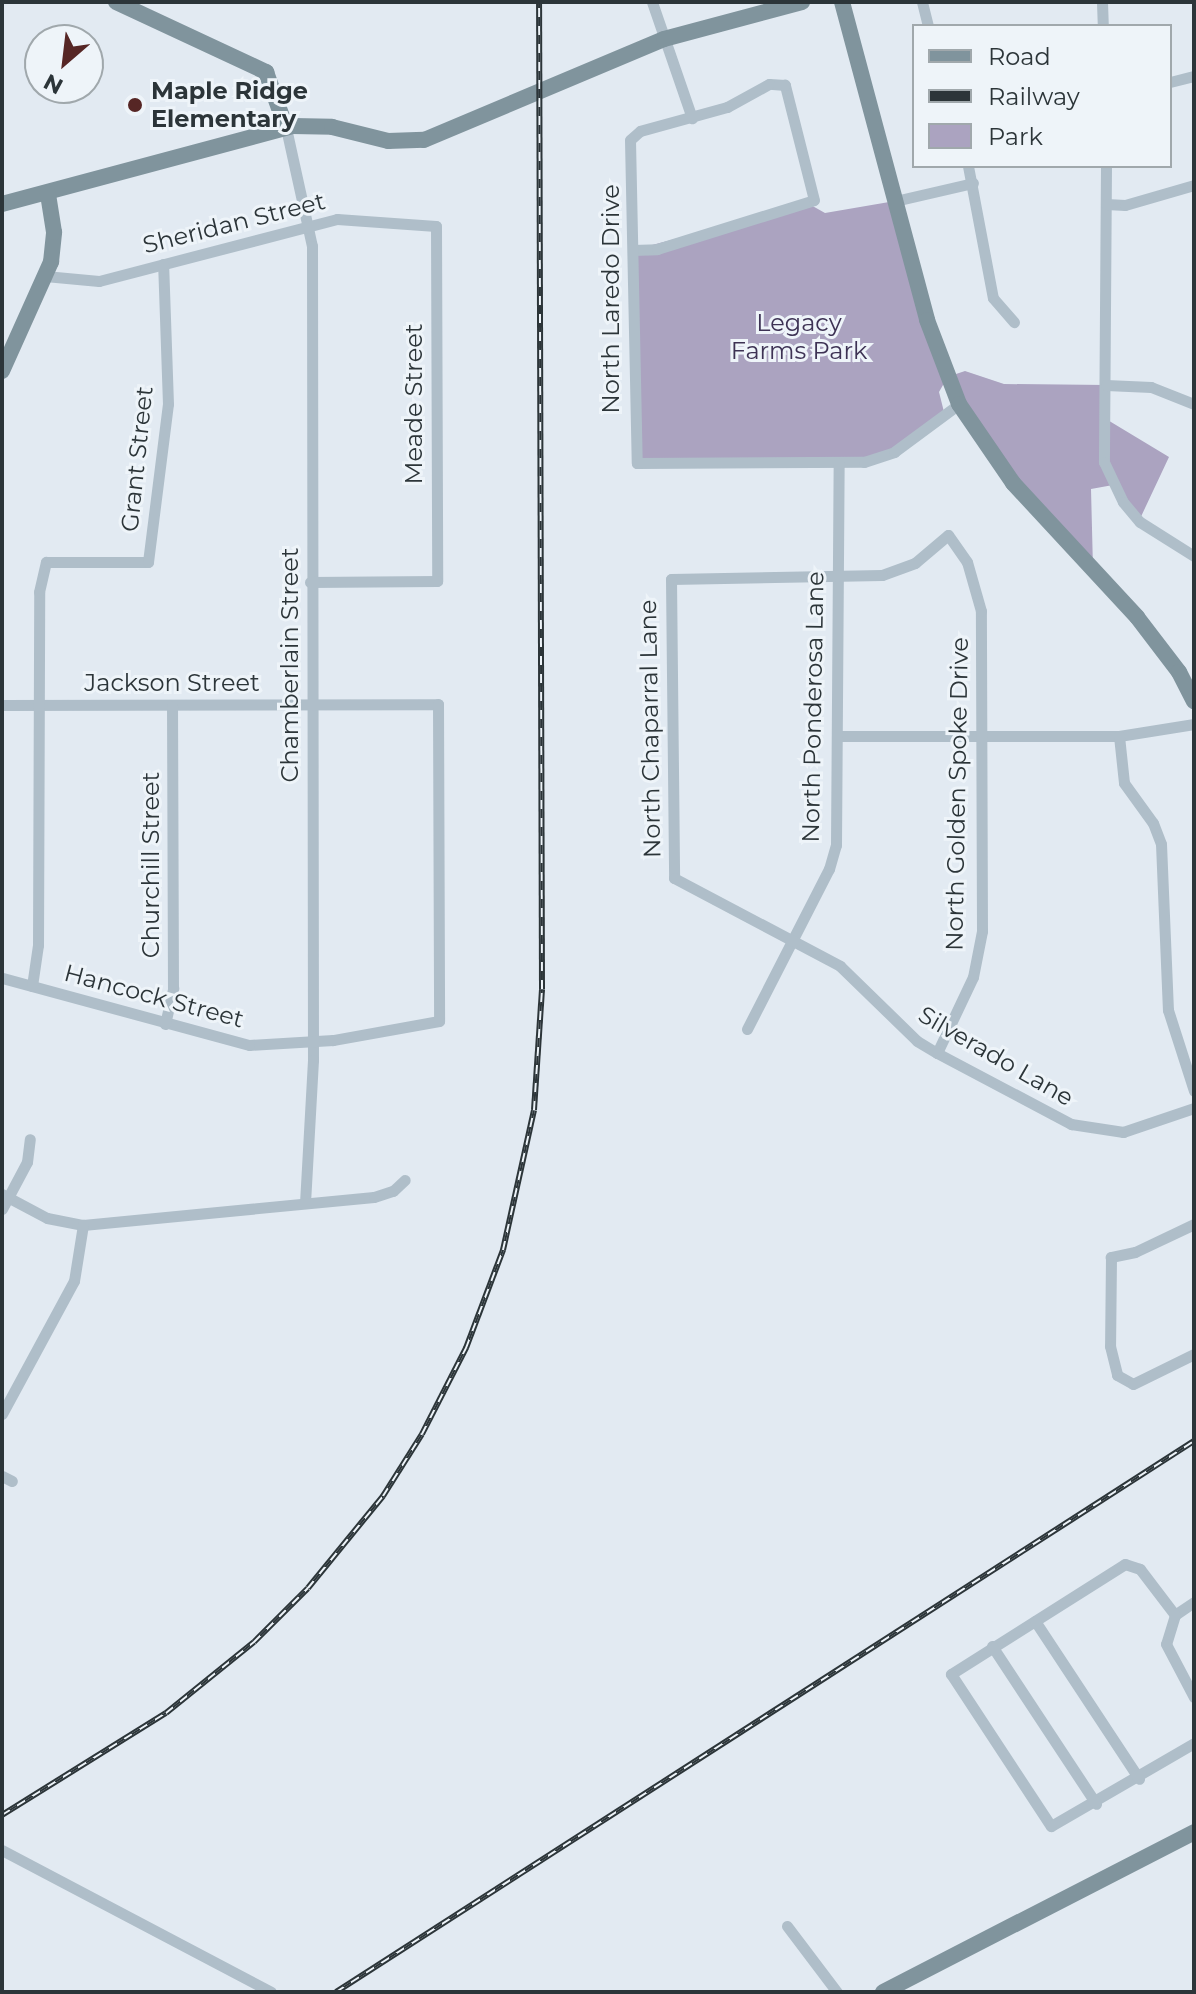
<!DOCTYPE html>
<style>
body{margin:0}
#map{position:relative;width:1196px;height:1994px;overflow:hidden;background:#e2eaf2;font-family:Montserrat,sans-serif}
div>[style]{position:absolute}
.green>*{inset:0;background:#aba3c0}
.street>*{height:11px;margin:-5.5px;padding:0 5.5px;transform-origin:5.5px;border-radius:5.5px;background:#afbec9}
.secondary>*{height:16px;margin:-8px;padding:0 8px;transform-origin:8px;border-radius:8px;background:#80949d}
.rail>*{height:6px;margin-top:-3px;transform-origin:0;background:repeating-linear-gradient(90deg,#eef4f9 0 9px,#2c3539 0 18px);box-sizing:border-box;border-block:2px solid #2c3539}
.dots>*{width:22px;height:22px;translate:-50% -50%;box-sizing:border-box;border:4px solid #eef4f9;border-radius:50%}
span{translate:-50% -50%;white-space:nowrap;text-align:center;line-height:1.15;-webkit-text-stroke:6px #eef4f9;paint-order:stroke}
.poi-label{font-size:24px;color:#2c3539;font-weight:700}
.left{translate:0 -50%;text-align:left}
.street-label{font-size:24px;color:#2c3539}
.park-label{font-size:24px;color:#3d3254}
.frame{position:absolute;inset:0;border:4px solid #2c3539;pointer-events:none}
.legend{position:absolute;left:912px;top:24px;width:260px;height:144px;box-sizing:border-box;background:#eef4f9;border:2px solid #a0a8ac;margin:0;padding:10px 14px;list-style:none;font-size:24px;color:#2c3539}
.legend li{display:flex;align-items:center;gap:16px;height:40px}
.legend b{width:40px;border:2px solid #a0a8ac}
.north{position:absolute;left:24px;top:24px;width:80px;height:80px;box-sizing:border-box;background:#eef4f9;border:2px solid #a0a8ac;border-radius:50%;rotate:208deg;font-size:22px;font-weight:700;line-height:32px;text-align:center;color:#2c3539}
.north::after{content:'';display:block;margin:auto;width:28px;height:36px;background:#562625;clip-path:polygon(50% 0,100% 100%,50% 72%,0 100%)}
</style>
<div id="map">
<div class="green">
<div style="clip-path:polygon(895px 201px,947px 378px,939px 392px,944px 412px,881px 459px,637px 463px,633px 250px,809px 204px,825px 213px)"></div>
<div style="clip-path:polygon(965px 371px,1004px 384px,1106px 385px,1106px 419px,1169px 457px,1138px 523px,1113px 485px,1091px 489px,1093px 568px,1036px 508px,959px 404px,956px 374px)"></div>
</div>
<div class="street">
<div style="left:652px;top:2px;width:123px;rotate:71deg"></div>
<div style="left:922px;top:2px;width:25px;rotate:76deg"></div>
<div style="left:1102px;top:2px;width:24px;rotate:88deg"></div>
<div style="left:1170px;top:82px;width:25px;rotate:-14deg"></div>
<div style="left:286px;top:128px;width:121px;rotate:77.6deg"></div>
<div style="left:312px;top:246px;width:814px;rotate:89.93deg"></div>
<div style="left:313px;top:1060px;width:143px;rotate:93.2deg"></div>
<div style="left:968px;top:166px;width:134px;rotate:79.3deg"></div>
<div style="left:993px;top:298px;width:32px;rotate:49deg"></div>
<div style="left:1106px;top:166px;width:296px;rotate:90.4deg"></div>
<div style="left:1104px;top:462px;width:44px;rotate:64.6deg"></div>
<div style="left:1123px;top:502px;width:26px;rotate:50deg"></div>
<div style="left:1140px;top:522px;width:64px;rotate:32.2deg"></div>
<div style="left:895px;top:201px;width:80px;rotate:-13deg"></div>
<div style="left:1106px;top:204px;width:19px;rotate:3deg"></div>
<div style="left:1125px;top:205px;width:72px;rotate:-16.2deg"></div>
<div style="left:633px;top:250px;width:24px;rotate:-2deg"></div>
<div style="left:657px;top:249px;width:164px;rotate:-17.3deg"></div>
<div style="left:814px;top:200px;width:119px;rotate:-104.2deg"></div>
<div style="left:785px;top:85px;width:16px;rotate:-176deg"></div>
<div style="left:769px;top:84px;width:48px;rotate:151.3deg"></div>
<div style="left:727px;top:107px;width:90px;rotate:164.6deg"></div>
<div style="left:640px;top:131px;width:13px;rotate:138deg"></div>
<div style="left:630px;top:140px;width:323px;rotate:88.8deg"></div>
<div style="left:637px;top:463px;width:227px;rotate:-0.3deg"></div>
<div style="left:864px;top:462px;width:32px;rotate:-18deg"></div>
<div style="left:894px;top:452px;width:81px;rotate:-36.4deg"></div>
<div style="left:45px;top:276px;width:54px;rotate:5.3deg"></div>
<div style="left:99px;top:281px;width:246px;rotate:-14.6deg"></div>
<div style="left:337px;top:219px;width:99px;rotate:4deg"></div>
<div style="left:436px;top:226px;width:355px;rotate:89.8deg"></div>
<div style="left:437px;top:581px;width:127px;rotate:179.5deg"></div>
<div style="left:1106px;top:385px;width:45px;rotate:2.5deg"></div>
<div style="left:1151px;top:387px;width:46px;rotate:21.6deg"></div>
<div style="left:2px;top:705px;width:436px;rotate:-0.1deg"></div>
<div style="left:438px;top:704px;width:317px;rotate:89.8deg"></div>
<div style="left:439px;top:1021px;width:108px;rotate:169.8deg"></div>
<div style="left:333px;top:1040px;width:84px;rotate:176.6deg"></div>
<div style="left:249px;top:1045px;width:256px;rotate:-164.8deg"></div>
<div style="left:839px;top:736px;width:280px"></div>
<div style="left:1119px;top:736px;width:76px;rotate:-9.1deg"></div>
<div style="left:1119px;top:736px;width:47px;rotate:83.9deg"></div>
<div style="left:1124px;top:783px;width:49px;rotate:54.1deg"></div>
<div style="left:1153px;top:823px;width:22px;rotate:69deg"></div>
<div style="left:1161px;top:844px;width:166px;rotate:87.6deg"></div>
<div style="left:1168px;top:1010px;width:85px;rotate:72.2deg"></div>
<div style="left:32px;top:986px;width:41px;rotate:-81.7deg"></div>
<div style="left:38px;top:945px;width:353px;rotate:-89.8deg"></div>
<div style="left:39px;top:592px;width:31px;rotate:-77deg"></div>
<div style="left:46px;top:562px;width:102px"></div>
<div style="left:148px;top:562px;width:159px;rotate:-82.8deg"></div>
<div style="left:168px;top:404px;width:140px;rotate:-92deg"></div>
<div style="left:165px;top:1024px;width:37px;rotate:-77deg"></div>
<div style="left:173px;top:988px;width:282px;rotate:-90.2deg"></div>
<div style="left:747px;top:1029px;width:180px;rotate:-62.9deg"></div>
<div style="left:829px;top:869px;width:25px;rotate:-74deg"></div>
<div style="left:836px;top:845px;width:382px;rotate:-89.6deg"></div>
<div style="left:937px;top:1053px;width:84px;rotate:-64.7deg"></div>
<div style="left:973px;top:977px;width:47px;rotate:-78.9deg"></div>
<div style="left:982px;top:931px;width:320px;rotate:-90.2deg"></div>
<div style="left:981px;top:611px;width:51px;rotate:-105.9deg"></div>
<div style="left:967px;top:562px;width:33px;rotate:-125deg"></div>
<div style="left:948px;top:535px;width:43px;rotate:139.7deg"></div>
<div style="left:915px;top:563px;width:35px;rotate:160deg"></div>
<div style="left:882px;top:575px;width:211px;rotate:178.9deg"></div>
<div style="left:671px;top:579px;width:299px;rotate:89.4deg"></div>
<div style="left:674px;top:878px;width:188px;rotate:27.9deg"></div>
<div style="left:840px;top:966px;width:107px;rotate:44.2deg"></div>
<div style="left:917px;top:1041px;width:23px;rotate:31deg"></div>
<div style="left:937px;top:1053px;width:152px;rotate:27.9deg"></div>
<div style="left:1071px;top:1124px;width:53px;rotate:8.7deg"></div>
<div style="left:1123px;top:1132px;width:75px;rotate:-18.7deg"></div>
<div style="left:2px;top:1194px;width:51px;rotate:28.1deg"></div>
<div style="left:47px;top:1218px;width:37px;rotate:11deg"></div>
<div style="left:83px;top:1225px;width:292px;rotate:-5.5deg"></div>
<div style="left:374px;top:1197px;width:20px;rotate:-18deg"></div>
<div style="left:393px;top:1191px;width:16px;rotate:-43deg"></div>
<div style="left:2px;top:1209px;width:53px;rotate:-62deg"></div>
<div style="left:27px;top:1162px;width:23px;rotate:-83deg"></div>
<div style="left:1194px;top:1224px;width:65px;rotate:154.6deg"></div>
<div style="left:1135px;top:1252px;width:25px;rotate:168deg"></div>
<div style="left:1111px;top:1257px;width:89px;rotate:90.6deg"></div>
<div style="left:1110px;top:1346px;width:30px;rotate:76deg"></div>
<div style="left:1117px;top:1375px;width:18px;rotate:29deg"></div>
<div style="left:1133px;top:1384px;width:68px;rotate:-26.2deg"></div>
<div style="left:2px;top:1414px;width:151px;rotate:-61.6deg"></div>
<div style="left:74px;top:1281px;width:57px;rotate:-80.9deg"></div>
<div style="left:2px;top:1476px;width:11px;rotate:27deg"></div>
<div style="left:1194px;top:1602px;width:23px;rotate:146deg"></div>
<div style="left:1175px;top:1615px;width:30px;rotate:107deg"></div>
<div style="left:1166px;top:1644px;width:60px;rotate:62.2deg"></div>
<div style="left:1175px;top:1615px;width:58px;rotate:-127.3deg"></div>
<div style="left:1140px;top:1569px;width:16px;rotate:-162deg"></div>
<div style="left:1125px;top:1564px;width:206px;rotate:147.7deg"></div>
<div style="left:951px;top:1674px;width:182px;rotate:56.7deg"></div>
<div style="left:1051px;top:1826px;width:165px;rotate:-30.1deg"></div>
<div style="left:1035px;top:1621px;width:189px;rotate:56.6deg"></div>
<div style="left:992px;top:1646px;width:189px;rotate:56.6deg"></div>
<div style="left:2px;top:1850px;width:304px;rotate:27.8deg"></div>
<div style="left:787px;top:1926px;width:83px;rotate:52.9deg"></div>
</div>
<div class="secondary">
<div style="left:116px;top:2px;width:166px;rotate:25deg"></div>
<div style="left:266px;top:72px;width:59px;rotate:70.3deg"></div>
<div style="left:842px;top:2px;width:329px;rotate:75deg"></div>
<div style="left:927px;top:320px;width:90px;rotate:69.1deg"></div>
<div style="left:959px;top:404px;width:96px;rotate:55.6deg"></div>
<div style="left:1013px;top:483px;width:183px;rotate:47.2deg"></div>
<div style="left:1137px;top:617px;width:69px;rotate:52.6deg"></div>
<div style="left:1179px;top:672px;width:33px;rotate:63deg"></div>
<div style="left:2px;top:204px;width:301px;rotate:-15deg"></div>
<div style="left:293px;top:126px;width:39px;rotate:1deg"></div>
<div style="left:332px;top:127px;width:58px;rotate:14deg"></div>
<div style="left:388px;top:141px;width:36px;rotate:-2deg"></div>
<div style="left:424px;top:140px;width:260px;rotate:-22.8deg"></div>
<div style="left:664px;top:39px;width:143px;rotate:-15deg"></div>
<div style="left:2px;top:371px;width:120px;rotate:-65.8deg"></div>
<div style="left:51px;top:262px;width:30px;rotate:-84deg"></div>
<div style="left:54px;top:232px;width:39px;rotate:-99deg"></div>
<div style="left:883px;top:1992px;width:350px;rotate:-27.2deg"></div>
</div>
<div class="rail">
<div style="left:2px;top:1815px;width:193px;rotate:-31.9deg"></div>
<div style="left:166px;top:1713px;width:113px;rotate:-38.9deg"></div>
<div style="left:254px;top:1642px;width:76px;rotate:-45deg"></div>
<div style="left:308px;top:1588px;width:119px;rotate:-50.8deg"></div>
<div style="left:383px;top:1496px;width:73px;rotate:-57.8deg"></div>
<div style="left:422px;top:1434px;width:97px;rotate:-62.9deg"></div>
<div style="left:466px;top:1348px;width:105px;rotate:-69.3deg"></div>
<div style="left:503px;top:1250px;width:143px;rotate:-77.5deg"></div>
<div style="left:534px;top:1110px;width:121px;rotate:-86.2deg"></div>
<div style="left:542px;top:989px;width:987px;rotate:-90.17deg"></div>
<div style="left:336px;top:1992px;width:1020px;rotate:-32.71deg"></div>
</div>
<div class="dots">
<div style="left:135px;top:105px;background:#562625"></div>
</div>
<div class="poi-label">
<span class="left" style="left:151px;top:105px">Maple Ridge<br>Elementary</span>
</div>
<div class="street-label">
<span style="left:234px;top:223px;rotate:-14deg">Sheridan Street</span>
<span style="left:611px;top:299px;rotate:-90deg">North Laredo Drive</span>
<span style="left:414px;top:404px;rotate:-90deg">Meade Street</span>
<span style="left:137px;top:459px;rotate:-84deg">Grant Street</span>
<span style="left:290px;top:665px;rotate:-90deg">Chamberlain Street</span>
<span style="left:172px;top:683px">Jackson Street</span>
<span style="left:813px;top:707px;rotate:-89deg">North Ponderosa Lane</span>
<span style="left:650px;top:729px;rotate:-91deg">North Chaparral Lane</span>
<span style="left:957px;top:794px;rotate:-89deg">North Golden Spoke Drive</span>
<span style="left:151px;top:865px;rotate:-90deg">Churchill Street</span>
<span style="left:154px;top:996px;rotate:15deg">Hancock Street</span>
<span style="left:996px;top:1056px;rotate:30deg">Silverado Lane</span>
</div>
<div class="park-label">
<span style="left:799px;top:337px">Legacy<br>Farms Park</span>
</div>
<div class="frame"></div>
<ul class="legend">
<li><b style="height:10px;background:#80949d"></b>Road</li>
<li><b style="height:10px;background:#2c3539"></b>Railway</li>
<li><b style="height:22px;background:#aba3c0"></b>Park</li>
</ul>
<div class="north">N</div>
</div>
